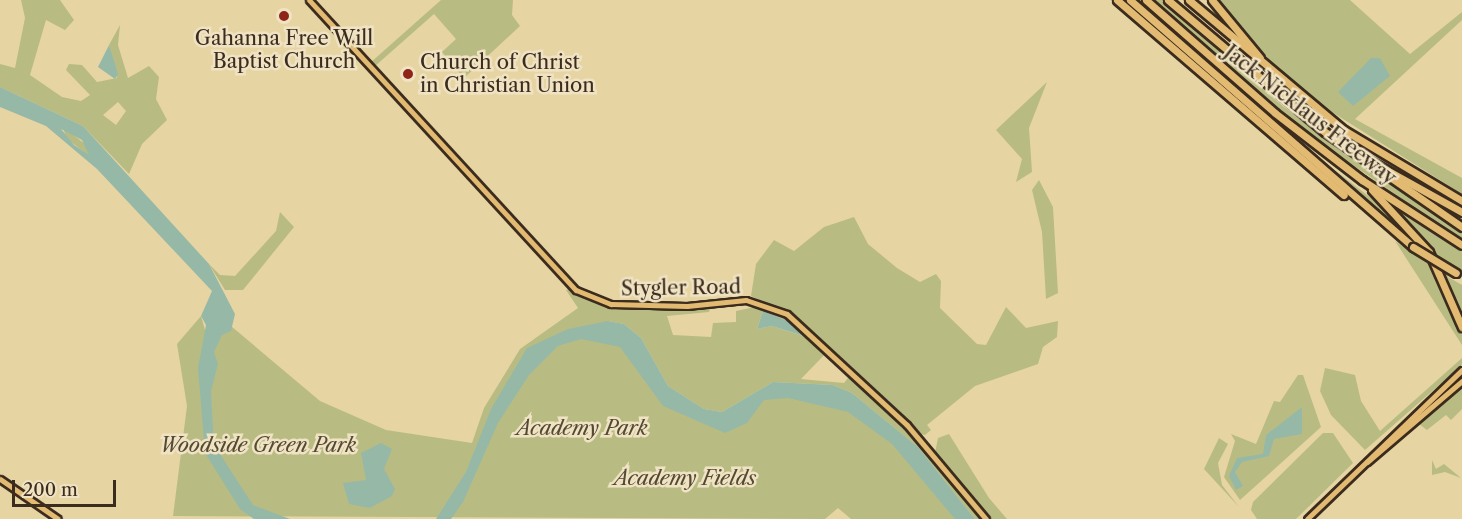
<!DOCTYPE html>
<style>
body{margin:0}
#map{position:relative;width:1462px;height:519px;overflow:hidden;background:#e6d4a3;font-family:"Libre Caslon Text",serif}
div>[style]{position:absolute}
.green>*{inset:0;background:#b8bc83}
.water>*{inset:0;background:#96b8a6}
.roads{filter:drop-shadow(2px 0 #3b2c1e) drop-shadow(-2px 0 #3b2c1e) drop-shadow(0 2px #3b2c1e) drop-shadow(0 -2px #3b2c1e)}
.major>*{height:5px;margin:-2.5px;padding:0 2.5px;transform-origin:2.5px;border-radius:2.5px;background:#e3ba72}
.highway>*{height:7px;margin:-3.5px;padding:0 3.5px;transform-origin:3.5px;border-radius:3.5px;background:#e3ba72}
.bridges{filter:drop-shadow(2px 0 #3b2c1e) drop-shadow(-2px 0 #3b2c1e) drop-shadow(0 2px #3b2c1e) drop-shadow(0 -2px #3b2c1e)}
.highway-bridge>*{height:7px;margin:-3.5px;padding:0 3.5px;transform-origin:3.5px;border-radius:3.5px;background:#e3ba72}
.dots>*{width:16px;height:16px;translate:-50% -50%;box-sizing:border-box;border:3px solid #efe3c3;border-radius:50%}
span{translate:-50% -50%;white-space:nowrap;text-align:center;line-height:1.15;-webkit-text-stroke:5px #efe3c3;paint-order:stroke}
.poi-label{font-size:20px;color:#3b2c1e}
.left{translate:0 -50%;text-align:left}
.street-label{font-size:20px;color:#3b2c1e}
.park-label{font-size:20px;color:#544932;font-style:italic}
.scale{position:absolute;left:12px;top:480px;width:104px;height:27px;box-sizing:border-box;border:3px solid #3b2c1e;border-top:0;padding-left:8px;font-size:18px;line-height:21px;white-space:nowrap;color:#3b2c1e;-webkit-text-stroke:4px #efe3c3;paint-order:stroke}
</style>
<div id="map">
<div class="green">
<div style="clip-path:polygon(evenodd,21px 0,60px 0,74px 20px,65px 30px,46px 20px,30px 75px,62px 97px,81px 101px,90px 95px,66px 70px,69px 64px,82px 65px,97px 82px,117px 78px,109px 45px,120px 25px,118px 45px,128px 78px,149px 66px,159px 77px,156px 99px,167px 120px,142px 144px,129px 174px,83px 126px,0 87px,0 64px,15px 68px,25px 18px,21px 0,118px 102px,126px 111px,116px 125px,103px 115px,118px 102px)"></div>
<div style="clip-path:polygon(441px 0,513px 0,512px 15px,520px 26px,464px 78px,442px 52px,456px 39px,434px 14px,374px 67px,370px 63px)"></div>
<div style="clip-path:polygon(1152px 0,1162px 0,1284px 107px,1462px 233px,1462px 240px,1312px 137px)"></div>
<div style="clip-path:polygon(1213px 0,1350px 0,1410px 54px,1462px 12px,1462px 20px,1355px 119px,1462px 178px,1462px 194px,1324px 107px,1261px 55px)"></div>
<div style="clip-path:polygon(1047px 82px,1029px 128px,1032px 172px,1016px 182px,1022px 159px,996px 130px)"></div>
<div style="clip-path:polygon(63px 127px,89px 147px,89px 156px,66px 138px)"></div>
<div style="clip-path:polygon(1298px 142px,1397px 218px,1421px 246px,1462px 334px,1462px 345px,1395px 241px,1411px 252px,1416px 244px)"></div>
<div style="clip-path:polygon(1039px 180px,1053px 207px,1058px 293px,1046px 299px,1042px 232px,1032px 190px)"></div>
<div style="clip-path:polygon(1398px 211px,1462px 251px,1462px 272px,1445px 264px,1448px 277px,1462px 285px,1462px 320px,1432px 251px)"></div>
<div style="clip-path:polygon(280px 212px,294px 227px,243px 290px,225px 290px,209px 264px,220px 275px,235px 276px,276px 231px)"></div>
<div style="clip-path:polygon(854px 217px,868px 244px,897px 268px,920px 282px,936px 274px,941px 281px,940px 308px,977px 344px,986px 345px,1006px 307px,1026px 328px,1058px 321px,1057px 337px,1043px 347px,1038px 364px,975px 386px,927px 425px,931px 430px,925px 435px,916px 433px,804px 324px,751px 296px,756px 264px,774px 240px,794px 251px,824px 227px)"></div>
<div style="clip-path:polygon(evenodd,570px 289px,614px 308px,711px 306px,709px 312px,667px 316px,673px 335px,711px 337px,713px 323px,736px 322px,736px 311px,760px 306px,786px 315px,828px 351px,801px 379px,844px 383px,851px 374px,908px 429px,981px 519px,975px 519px,918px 447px,852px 393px,833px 385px,773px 382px,722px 412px,704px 409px,668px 386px,641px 338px,624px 324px,608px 321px,641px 345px,668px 394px,690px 412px,716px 419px,781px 388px,831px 392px,856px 405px,938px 478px,968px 519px,851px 519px,838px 508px,825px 519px,173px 516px,187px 406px,177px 344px,201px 316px,205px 330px,225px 321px,320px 401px,386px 430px,472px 443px,484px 408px,520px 349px,578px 308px,566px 290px,570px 289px,763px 311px,793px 323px,809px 338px,772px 326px,757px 329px,763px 311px)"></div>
<div style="clip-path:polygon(1462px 358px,1462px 365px,1365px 450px,1331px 415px,1320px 391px,1325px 368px,1355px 375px,1361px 401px,1380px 431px)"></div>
<div style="clip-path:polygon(1298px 375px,1303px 375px,1321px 427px,1240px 500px,1224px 477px,1235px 441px,1231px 434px,1256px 444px,1274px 401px,1280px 402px)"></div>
<div style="clip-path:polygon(1462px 388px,1462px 409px,1451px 420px,1446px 415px,1427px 430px,1419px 424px)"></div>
<div style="clip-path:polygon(1323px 433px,1333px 433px,1353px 463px,1296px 519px,1257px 519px,1251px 510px,1253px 502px)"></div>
<div style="clip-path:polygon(949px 434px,989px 498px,1007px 519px,988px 519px,935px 453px,938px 438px)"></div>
<div style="clip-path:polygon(1219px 438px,1228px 444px,1218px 463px,1222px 485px,1239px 507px,1204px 469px)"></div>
<div style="clip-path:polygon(1432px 460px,1436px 469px,1444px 464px,1461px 478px,1445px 472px,1432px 475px)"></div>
</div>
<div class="water">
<div style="clip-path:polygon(109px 45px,118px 74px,115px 79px,98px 67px)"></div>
<div style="clip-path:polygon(1371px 58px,1380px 58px,1390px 76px,1353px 106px,1338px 92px)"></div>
<div style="clip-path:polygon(evenodd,0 87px,83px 126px,209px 264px,235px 314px,231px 331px,222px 335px,214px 352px,218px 364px,211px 391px,213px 431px,218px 451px,253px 505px,290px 519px,254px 519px,240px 509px,205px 453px,198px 368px,206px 325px,201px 316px,212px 291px,97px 169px,46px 126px,0 107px,0 87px,61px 129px,82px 140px,89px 155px,74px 145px,61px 129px)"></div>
<div style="clip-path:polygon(763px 311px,793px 323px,810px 338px,772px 326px,757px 329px)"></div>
<div style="clip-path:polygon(608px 321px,624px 324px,641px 338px,668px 386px,704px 409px,722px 412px,773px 382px,833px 385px,852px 393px,918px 447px,975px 519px,955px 519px,892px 444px,848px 412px,788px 398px,764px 400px,747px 423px,725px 433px,663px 406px,620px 347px,581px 339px,558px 346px,529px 375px,498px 423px,463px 502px,451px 519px,436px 519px,466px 472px,491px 409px,527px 348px,568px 329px)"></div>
<div style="clip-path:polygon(1302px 407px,1302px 434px,1274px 439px,1269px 456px,1242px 462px,1235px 472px,1243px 486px,1236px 490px,1229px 476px,1237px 458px,1263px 454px,1266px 435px)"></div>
<div style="clip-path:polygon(381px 443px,392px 449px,384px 469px,395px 489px,392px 496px,370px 508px,349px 504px,343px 483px,366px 480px,361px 453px)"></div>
</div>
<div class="roads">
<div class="major">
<div style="left:309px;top:0;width:394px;rotate:47.4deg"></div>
<div style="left:576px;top:290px;width:38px;rotate:22deg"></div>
<div style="left:611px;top:304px;width:76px;rotate:1.5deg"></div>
<div style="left:687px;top:306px;width:59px;rotate:-5.8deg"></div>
<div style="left:746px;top:300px;width:43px;rotate:18.9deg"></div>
<div style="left:787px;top:314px;width:163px;rotate:42.8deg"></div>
<div style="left:907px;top:425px;width:123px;rotate:50deg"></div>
<div style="left:1367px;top:462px;width:125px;rotate:-40.5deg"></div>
<div style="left:0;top:479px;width:70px;rotate:34.6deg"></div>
<div style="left:1307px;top:519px;width:215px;rotate:-43.9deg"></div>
</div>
<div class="highway">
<div style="left:1117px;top:0;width:299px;rotate:40.7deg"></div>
<div style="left:1130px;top:0;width:376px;rotate:41.1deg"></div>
<div style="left:1146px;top:0;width:171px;rotate:41.2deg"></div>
<div style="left:1275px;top:113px;width:110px;rotate:37.6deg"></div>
<div style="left:1362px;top:180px;width:119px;rotate:33deg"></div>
<div style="left:1168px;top:0;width:205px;rotate:40.1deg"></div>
<div style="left:1325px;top:132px;width:167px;rotate:34.7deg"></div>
<div style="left:1189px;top:0;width:202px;rotate:40deg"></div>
<div style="left:1344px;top:130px;width:138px;rotate:31deg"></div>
<div style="left:1212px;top:0;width:75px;rotate:50.4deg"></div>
<div style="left:1367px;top:159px;width:109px;rotate:29.2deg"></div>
<div style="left:1372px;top:190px;width:84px;rotate:47.4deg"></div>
<div style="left:1429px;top:252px;width:82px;rotate:66.3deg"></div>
</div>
</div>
<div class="bridges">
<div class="highway-bridge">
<div style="left:1413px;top:247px;width:50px;rotate:31.2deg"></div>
</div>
</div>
<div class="dots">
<div style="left:284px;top:16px;background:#8f2418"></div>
<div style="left:408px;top:74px;background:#8f2418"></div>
</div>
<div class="poi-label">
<span style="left:284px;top:50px">Gahanna Free Will<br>Baptist Church</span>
<span class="left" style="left:420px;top:74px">Church of Christ<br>in Christian Union</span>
</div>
<div class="street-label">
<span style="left:1310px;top:115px;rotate:38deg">Jack Nicklaus Freeway</span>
<span style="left:681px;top:288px;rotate:-1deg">Stygler Road</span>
</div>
<div class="park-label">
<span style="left:582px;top:428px">Academy Park</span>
<span style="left:258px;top:445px">Woodside Green Park</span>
<span style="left:685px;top:478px">Academy Fields</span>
</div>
<div class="scale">200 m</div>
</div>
